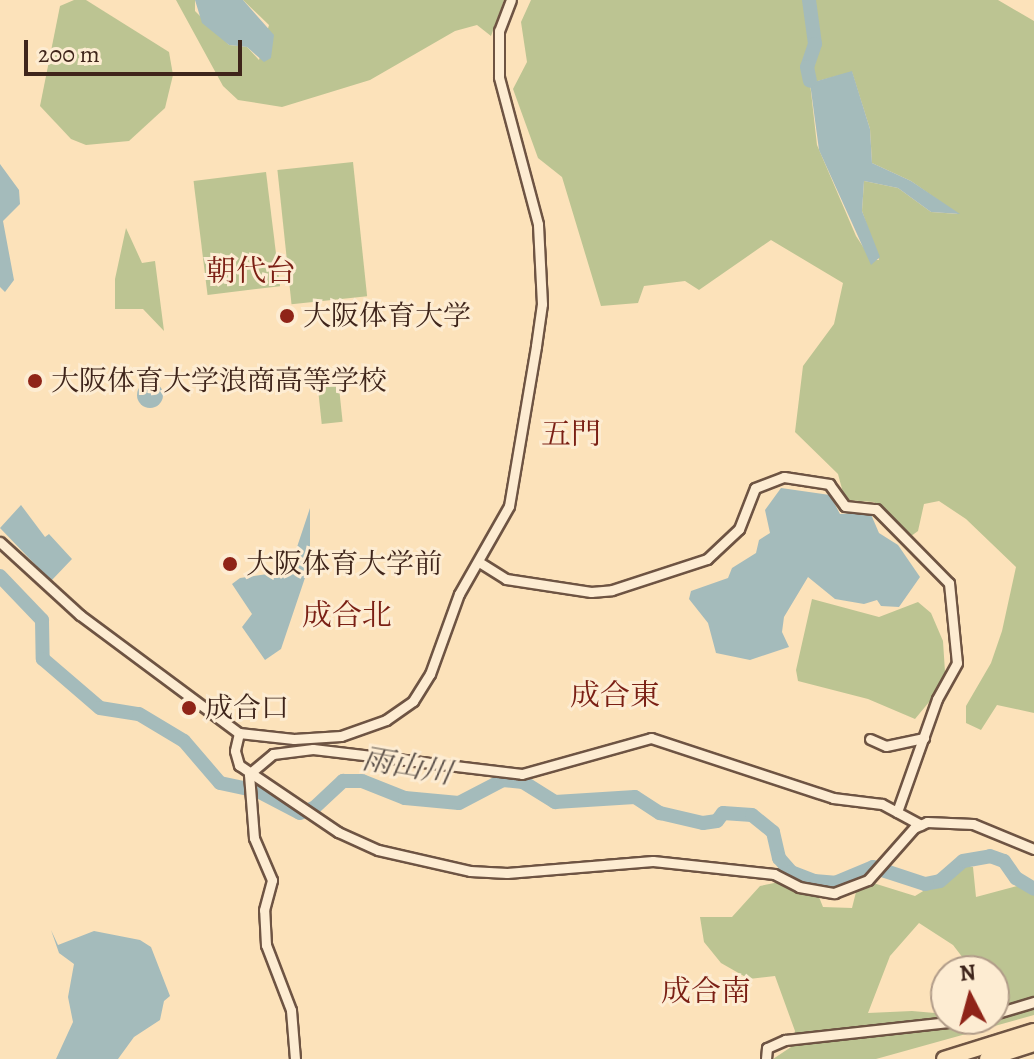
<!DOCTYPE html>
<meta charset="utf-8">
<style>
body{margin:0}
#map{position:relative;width:1034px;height:1059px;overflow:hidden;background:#fce2ba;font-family:Alegreya,"Noto Serif JP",serif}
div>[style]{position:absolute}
.green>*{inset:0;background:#bcc492;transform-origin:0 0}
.water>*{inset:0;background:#a4bbbb}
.round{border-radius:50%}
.river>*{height:14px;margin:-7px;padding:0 7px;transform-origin:7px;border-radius:7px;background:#a4bbbb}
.roads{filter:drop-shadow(2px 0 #6e5443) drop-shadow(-2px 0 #6e5443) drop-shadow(0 2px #6e5443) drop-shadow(0 -2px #6e5443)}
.minor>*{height:9px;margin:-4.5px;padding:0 4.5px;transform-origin:4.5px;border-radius:4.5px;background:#fdecd2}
.highway>*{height:14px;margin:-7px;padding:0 7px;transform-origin:7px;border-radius:7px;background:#fce2ba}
.dots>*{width:22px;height:22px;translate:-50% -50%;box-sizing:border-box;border:4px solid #fdecd2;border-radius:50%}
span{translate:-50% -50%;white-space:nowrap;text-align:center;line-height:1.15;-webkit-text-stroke:6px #fdecd2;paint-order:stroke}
.poi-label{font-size:28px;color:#3f251b}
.left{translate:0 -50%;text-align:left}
.neighbourhood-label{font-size:30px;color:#7a1f14}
.water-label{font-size:30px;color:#5d524b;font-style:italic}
.north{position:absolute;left:930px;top:955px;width:80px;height:80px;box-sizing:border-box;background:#fdecd2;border:2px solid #b19c89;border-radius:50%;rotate:354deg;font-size:22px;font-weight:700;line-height:32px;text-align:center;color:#3f251b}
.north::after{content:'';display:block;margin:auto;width:28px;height:36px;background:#8f2418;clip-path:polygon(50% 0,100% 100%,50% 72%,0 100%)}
.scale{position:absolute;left:24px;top:40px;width:218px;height:36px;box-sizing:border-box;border:4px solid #3f251b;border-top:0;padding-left:10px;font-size:24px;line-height:28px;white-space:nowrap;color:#3f251b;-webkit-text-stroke:6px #fdecd2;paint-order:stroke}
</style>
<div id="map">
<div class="green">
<div style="clip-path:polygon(74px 0,86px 0,169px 52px,173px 75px,165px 108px,129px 141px,86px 145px,71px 139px,40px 106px,60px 6px)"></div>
<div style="clip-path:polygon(176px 0,195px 0,195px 11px,229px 45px,247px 47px,259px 60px,269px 25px,243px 0,504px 0,491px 36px,477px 25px,455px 31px,370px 80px,282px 107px,238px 100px,223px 86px)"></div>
<div style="clip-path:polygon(evenodd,531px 0,998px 0,1034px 21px,1034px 713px,997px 705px,981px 730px,966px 723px,966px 706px,991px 663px,1002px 631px,1016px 567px,966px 519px,939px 501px,924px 504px,918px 531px,907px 539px,874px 502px,845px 500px,838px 474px,795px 432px,803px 366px,834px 324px,843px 283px,771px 240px,699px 290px,685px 281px,644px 286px,638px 303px,601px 306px,562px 177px,538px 158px,513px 89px,527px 62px,521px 22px,531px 0,852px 72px,870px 129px,872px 163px,911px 181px,958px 214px,931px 212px,898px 188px,864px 181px,862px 211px,879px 260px,871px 259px,856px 236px,817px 145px,810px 83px,852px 72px)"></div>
<div style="left:353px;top:162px;width:135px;height:76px;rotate:84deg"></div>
<div style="left:266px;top:172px;width:115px;height:73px;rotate:83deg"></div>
<div style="clip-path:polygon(126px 228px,142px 263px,155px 261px,164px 331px,143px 309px,115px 309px,115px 279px)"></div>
<div style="left:338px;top:378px;width:44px;height:21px;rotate:84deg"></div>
<div style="clip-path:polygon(812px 599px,879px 617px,918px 602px,931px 613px,943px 641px,945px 672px,939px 690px,915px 719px,868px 699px,798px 681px,796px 670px)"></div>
<div style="clip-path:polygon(evenodd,963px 867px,973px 867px,976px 897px,1021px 885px,1034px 893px,1034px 1015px,876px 1059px,773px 1059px,791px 1047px,795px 1031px,775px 976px,749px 979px,721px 963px,704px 942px,700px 917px,732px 917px,760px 886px,779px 882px,817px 892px,823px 907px,852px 908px,857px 888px,870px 882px,915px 896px,963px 867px,919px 923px,953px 945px,973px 971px,994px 971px,994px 992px,1005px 1003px,994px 1006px,994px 1019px,946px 1019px,946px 1014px,912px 1011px,868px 1013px,890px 956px,919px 923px)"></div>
</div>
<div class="water">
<div style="clip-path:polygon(195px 0,243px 0,274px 35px,271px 58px,264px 62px,247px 47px,229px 45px,202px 23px)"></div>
<div style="clip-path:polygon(852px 71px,870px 129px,872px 163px,911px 181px,960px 214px,931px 212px,898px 188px,864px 181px,862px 211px,880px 257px,871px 265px,819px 150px,810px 83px)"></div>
<div style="clip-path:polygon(0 164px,19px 190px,20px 204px,3px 221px,14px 280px,5px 292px,0 287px)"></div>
<div class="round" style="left:137px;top:382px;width:26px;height:26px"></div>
<div style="clip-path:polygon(781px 488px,830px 495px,840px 514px,870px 512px,879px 533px,898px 545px,920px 577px,899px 607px,881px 606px,877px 600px,864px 604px,835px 599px,808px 577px,784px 617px,782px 632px,789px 647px,750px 660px,716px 653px,708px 623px,689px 599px,691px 591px,728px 578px,732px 568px,756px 553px,759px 540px,770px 533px,765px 510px)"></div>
<div style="clip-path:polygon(21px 505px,45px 537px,49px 534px,72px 559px,51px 581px,0 528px)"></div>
<div style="clip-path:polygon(310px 508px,310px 563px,281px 649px,265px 660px,242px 627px,252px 614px,232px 584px,240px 578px,274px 573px,293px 559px)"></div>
<div style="clip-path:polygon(51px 930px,58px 945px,94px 931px,140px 940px,151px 947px,170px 996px,164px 1001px,160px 1020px,134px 1037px,118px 1059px,56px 1059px,73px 1022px,68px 997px,74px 964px,59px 953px)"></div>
</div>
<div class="river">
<div style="left:809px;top:0;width:44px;rotate:82.2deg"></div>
<div style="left:815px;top:44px;width:24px;rotate:109deg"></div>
<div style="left:807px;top:67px;width:14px;rotate:78deg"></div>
<div style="left:0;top:576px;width:61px;rotate:46.3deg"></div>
<div style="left:42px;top:620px;width:39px;rotate:89deg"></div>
<div style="left:43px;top:659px;width:75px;rotate:40.7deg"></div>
<div style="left:100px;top:708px;width:39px;rotate:9deg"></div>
<div style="left:139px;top:714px;width:52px;rotate:31deg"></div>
<div style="left:184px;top:741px;width:55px;rotate:49.4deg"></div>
<div style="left:220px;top:783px;width:39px;rotate:12deg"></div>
<div style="left:258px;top:791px;width:47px;rotate:27.6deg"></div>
<div style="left:300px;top:813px;width:15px;rotate:-20deg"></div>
<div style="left:314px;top:808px;width:40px;rotate:-43deg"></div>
<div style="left:343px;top:781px;width:19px"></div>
<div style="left:362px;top:781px;width:46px;rotate:21.6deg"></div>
<div style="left:405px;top:798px;width:54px;rotate:5.3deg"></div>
<div style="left:459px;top:803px;width:50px;rotate:-27.6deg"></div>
<div style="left:503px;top:780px;width:20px;rotate:6deg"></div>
<div style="left:523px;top:782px;width:38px;rotate:32deg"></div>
<div style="left:555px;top:802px;width:80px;rotate:-3.6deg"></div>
<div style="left:635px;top:797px;width:30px;rotate:33deg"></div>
<div style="left:660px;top:813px;width:44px;rotate:13.1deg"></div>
<div style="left:703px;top:823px;width:14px;rotate:-8deg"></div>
<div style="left:717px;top:821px;width:10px;rotate:-53deg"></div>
<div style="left:723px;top:813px;width:29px;rotate:4deg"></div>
<div style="left:752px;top:815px;width:27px;rotate:39deg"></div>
<div style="left:773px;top:832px;width:27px;rotate:77deg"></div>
<div style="left:779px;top:858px;width:18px;rotate:49deg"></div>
<div style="left:791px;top:872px;width:25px;rotate:21deg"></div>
<div style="left:814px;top:881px;width:21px;rotate:5deg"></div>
<div style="left:835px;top:883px;width:41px;rotate:-22.8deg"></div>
<div style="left:873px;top:867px;width:55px;rotate:18.1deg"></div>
<div style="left:925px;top:884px;width:15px;rotate:-11deg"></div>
<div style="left:940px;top:881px;width:30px;rotate:-41deg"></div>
<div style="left:963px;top:861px;width:27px;rotate:-10deg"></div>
<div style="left:990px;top:856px;width:15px;rotate:20deg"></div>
<div style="left:1004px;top:861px;width:21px;rotate:55deg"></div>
<div style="left:1016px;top:878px;width:21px;rotate:31deg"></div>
</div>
<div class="roads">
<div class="minor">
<div style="left:0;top:542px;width:108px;rotate:42.4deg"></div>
<div style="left:80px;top:615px;width:198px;rotate:36.6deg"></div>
<div style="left:239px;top:733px;width:55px;rotate:6.2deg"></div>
<div style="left:294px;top:739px;width:47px;rotate:-3.7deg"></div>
<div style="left:341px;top:736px;width:48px;rotate:-19.6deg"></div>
<div style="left:386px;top:720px;width:33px;rotate:-35deg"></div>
<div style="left:413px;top:701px;width:32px;rotate:-58deg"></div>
<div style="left:430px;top:674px;width:85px;rotate:-70.1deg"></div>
<div style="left:459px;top:594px;width:101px;rotate:-60.4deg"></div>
<div style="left:509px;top:506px;width:162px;rotate:-80.4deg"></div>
<div style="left:536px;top:346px;width:42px;rotate:-81.9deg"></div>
<div style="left:542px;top:304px;width:80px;rotate:-92.9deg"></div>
<div style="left:538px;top:224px;width:152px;rotate:-104.9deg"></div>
<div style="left:499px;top:77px;width:46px;rotate:-90deg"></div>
<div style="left:499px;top:31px;width:33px;rotate:-69deg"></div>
<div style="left:479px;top:562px;width:32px;rotate:32deg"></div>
<div style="left:506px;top:579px;width:86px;rotate:8.7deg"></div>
<div style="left:591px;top:592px;width:21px;rotate:-5deg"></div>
<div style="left:612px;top:590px;width:100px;rotate:-18.1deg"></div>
<div style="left:707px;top:559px;width:44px;rotate:-43.2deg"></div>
<div style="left:739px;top:529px;width:44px;rotate:-68.7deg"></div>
<div style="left:755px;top:488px;width:31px;rotate:-21deg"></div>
<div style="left:784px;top:477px;width:46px;rotate:8.8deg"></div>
<div style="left:829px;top:484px;width:27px;rotate:54deg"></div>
<div style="left:845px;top:506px;width:31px;rotate:6deg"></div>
<div style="left:876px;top:509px;width:104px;rotate:45.4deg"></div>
<div style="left:949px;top:583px;width:80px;rotate:84.3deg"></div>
<div style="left:957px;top:663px;width:41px;rotate:119.1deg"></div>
<div style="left:937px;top:699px;width:120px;rotate:109.5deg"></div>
<div style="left:239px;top:733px;width:18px;rotate:103deg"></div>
<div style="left:235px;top:751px;width:15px;rotate:74deg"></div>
<div style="left:239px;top:765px;width:120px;rotate:34.1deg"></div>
<div style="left:338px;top:832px;width:44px;rotate:24.2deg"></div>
<div style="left:378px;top:850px;width:94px;rotate:12.9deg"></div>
<div style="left:470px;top:871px;width:37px;rotate:3deg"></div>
<div style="left:507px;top:873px;width:146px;rotate:-4.7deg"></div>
<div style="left:653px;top:861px;width:122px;rotate:6.1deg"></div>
<div style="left:774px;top:874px;width:28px;rotate:27deg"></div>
<div style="left:799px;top:887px;width:36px;rotate:10deg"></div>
<div style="left:834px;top:893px;width:36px;rotate:-21deg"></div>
<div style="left:868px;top:880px;width:69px;rotate:-48.5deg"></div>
<div style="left:914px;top:828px;width:14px;rotate:-25deg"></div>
<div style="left:927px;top:822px;width:46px;rotate:2.5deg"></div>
<div style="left:973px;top:824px;width:66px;rotate:22.3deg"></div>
<div style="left:870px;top:739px;width:17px;rotate:24deg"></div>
<div style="left:886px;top:746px;width:39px;rotate:-12deg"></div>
<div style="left:994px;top:1014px;width:42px;rotate:-16.7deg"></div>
<div style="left:295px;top:1059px;width:49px;rotate:-94.7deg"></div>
<div style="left:291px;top:1010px;width:70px;rotate:-111deg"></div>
<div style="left:266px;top:945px;width:35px;rotate:-93deg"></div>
<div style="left:264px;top:910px;width:31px;rotate:-75deg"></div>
<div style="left:272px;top:880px;width:46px;rotate:-113.2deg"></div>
<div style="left:254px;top:838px;width:64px;rotate:-94.5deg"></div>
<div style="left:249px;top:774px;width:31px;rotate:-40deg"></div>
<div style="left:273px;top:754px;width:40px;rotate:-7.1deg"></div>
<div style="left:313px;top:749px;width:210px;rotate:6.8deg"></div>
<div style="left:522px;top:774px;width:134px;rotate:-15.6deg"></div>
<div style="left:651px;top:738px;width:192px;rotate:18.2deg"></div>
<div style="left:833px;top:798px;width:49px;rotate:7deg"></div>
<div style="left:882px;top:804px;width:44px;rotate:28.3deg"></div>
<div style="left:766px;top:1059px;width:11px;rotate:-85deg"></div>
<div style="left:767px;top:1048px;width:20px;rotate:-24deg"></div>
<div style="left:785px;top:1040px;width:192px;rotate:-6.3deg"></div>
</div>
<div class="highway">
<div style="left:944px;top:1059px;width:94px;rotate:-17.3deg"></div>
<div style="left:987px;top:1059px;width:49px;rotate:-17.7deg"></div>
</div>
</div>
<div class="dots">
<div style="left:287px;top:316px;background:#8f2418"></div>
<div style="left:35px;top:381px;background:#8f2418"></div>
<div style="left:230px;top:564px;background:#8f2418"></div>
<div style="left:189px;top:708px;background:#8f2418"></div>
</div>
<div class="poi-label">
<span class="left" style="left:303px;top:316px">大阪体育大学</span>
<span class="left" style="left:51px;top:381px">大阪体育大学浪商高等学校</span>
<span class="left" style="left:246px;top:564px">大阪体育大学前</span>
<span class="left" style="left:205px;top:708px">成合口</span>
</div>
<div class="neighbourhood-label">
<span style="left:251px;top:271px">朝代台</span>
<span style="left:571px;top:434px">五門</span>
<span style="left:347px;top:615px">成合北</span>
<span style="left:615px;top:695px">成合東</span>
<span style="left:706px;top:991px">成合南</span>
</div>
<div class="water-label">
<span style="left:407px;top:766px;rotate:10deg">雨山川</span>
</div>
<div class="north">N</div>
<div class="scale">200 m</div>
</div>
